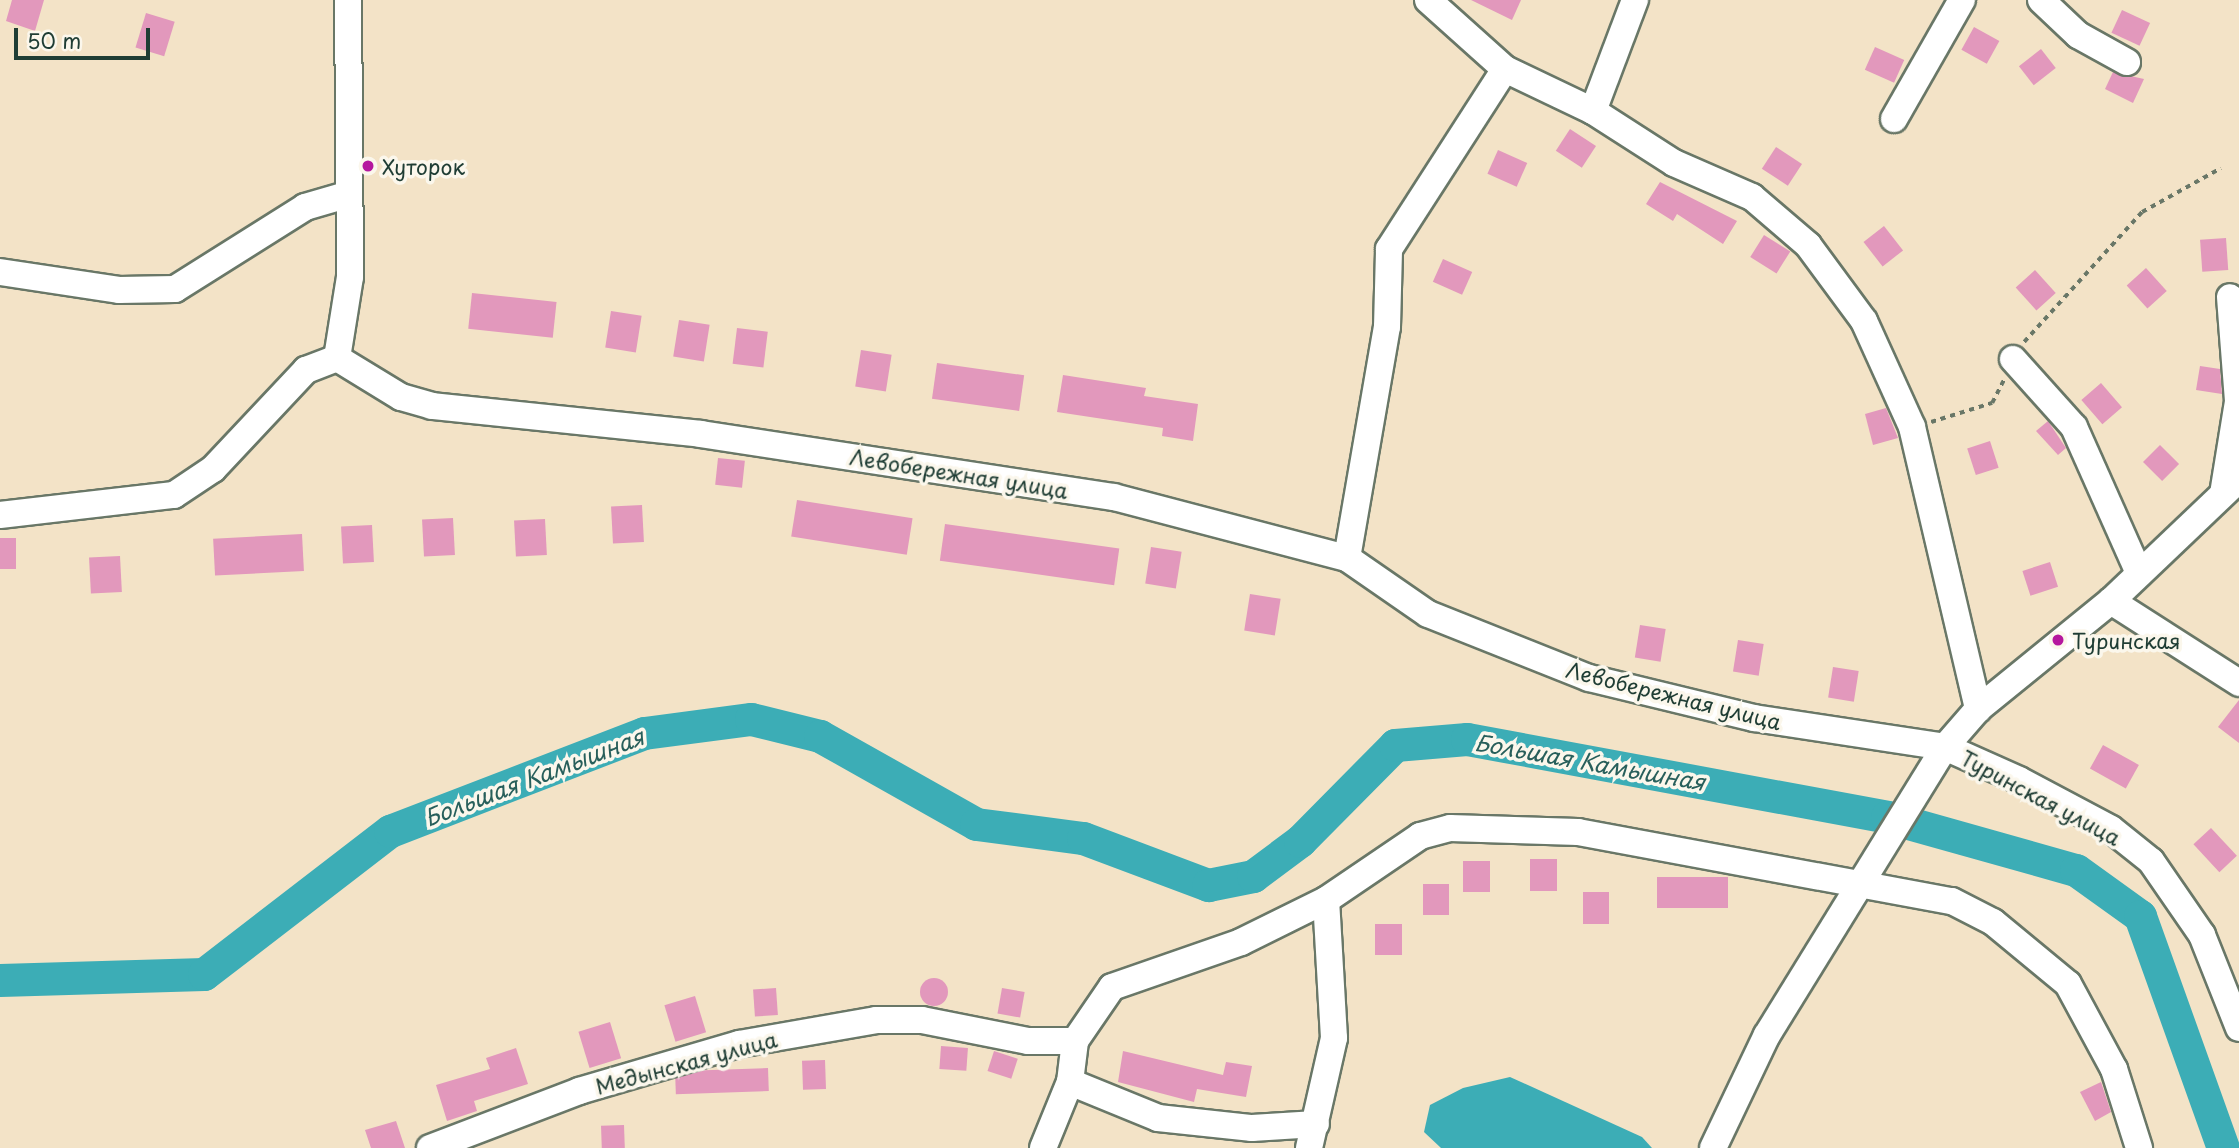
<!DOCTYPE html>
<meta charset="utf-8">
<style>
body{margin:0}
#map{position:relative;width:2239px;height:1148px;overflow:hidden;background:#f3e3c7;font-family:"Playpen Sans",sans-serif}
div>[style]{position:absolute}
.water>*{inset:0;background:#3cadb6}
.river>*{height:33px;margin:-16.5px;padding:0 16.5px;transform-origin:16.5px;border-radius:16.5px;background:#3cadb6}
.building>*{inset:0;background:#e298bc;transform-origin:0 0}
.round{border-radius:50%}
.path>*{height:3.5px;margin-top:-1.75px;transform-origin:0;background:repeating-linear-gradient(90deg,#697767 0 5px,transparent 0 10px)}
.roads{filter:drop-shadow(2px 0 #697767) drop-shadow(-2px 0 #697767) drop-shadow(0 2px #697767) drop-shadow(0 -2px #697767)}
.minor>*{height:26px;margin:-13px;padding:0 13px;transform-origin:13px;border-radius:13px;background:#fff}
.dots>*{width:19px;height:19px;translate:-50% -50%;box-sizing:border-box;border:4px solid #fbf7ec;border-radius:50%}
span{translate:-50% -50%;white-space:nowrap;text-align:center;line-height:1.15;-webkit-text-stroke:7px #fbf7ec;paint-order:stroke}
.poi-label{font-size:21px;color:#1f3d34}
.left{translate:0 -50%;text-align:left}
.street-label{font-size:21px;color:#1f3d34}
.water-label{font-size:23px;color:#285f5b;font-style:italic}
.scale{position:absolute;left:14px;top:28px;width:136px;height:32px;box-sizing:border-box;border:4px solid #1f3d34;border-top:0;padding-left:9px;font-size:21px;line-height:24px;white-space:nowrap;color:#1f3d34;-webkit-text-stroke:5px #fbf7ec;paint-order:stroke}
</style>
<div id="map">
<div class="water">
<div style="clip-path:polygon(1510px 1077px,1642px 1137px,1652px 1148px,1441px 1148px,1424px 1132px,1430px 1105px,1463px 1088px)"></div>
</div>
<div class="river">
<div style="left:0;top:980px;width:204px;rotate:-1.7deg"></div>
<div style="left:204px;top:974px;width:235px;rotate:-37.6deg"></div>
<div style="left:390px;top:831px;width:272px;rotate:-21.1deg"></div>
<div style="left:644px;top:733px;width:108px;rotate:-7.5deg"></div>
<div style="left:751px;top:719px;width:71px;rotate:13.8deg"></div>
<div style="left:820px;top:736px;width:179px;rotate:29.4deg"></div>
<div style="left:976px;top:824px;width:108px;rotate:7.5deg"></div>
<div style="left:1083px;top:838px;width:134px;rotate:20.6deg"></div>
<div style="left:1208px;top:885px;width:46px;rotate:-11.3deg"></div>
<div style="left:1253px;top:876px;width:59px;rotate:-36.7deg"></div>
<div style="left:1300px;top:841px;width:135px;rotate:-45.3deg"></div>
<div style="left:1395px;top:745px;width:72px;rotate:-4.8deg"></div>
<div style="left:1467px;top:739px;width:427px;rotate:10.5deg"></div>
<div style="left:1887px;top:817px;width:196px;rotate:15.7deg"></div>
<div style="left:2076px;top:870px;width:79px;rotate:35.7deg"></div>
<div style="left:2140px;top:916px;width:246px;rotate:70.3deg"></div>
</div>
<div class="building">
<div style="clip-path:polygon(12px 0,44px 0,35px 31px,6px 21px)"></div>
<div style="clip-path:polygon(1471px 0,1521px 0,1512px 20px)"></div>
<div style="left:2122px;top:10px;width:31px;height:25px;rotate:25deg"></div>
<div style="left:146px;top:13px;width:30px;height:36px;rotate:17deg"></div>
<div style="left:1974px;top:27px;width:29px;height:26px;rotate:29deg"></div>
<div style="left:1875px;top:47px;width:32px;height:25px;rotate:24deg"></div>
<div style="left:2041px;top:49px;width:24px;height:28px;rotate:52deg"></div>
<div style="clip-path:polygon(2113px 72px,2144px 79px,2133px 103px,2105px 89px)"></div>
<div style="left:1570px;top:129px;width:31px;height:26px;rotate:33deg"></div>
<div style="left:1776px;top:147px;width:31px;height:26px;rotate:33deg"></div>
<div style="left:1498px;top:150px;width:32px;height:26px;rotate:24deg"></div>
<div style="clip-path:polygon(1660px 182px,1737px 221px,1723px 244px,1677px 214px,1673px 221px,1646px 204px)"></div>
<div style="left:1884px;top:226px;width:31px;height:26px;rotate:52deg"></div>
<div style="left:1764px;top:235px;width:31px;height:26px;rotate:32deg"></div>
<div style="left:2226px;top:238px;width:32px;height:26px;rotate:86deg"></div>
<div style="left:1443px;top:259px;width:32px;height:25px;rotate:24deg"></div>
<div style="left:2146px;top:268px;width:31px;height:26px;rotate:48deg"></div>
<div style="left:2035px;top:270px;width:31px;height:26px;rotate:48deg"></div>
<div style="left:472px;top:293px;width:85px;height:36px;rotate:6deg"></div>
<div style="left:611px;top:311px;width:31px;height:37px;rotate:9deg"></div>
<div style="left:679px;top:320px;width:31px;height:37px;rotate:9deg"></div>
<div style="left:737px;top:328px;width:31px;height:36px;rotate:7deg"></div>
<div style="left:861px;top:350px;width:31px;height:37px;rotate:9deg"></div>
<div style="left:937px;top:363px;width:88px;height:36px;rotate:8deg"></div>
<div style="clip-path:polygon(2200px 366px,2220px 369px,2222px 394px,2196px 390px)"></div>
<div style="clip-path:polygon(1063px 375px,1146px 388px,1144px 396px,1198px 404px,1193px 441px,1162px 436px,1163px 428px,1057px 412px)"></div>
<div style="left:2101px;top:383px;width:32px;height:26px;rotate:49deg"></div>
<div style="clip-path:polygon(1886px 408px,1898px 438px,1873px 445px,1865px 414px)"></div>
<div style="clip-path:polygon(2048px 421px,2066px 448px,2058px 455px,2036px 431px)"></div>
<div style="left:1990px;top:441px;width:28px;height:24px;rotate:72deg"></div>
<div style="left:2160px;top:445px;width:27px;height:24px;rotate:45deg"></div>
<div style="left:718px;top:458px;width:27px;height:27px;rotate:6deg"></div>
<div style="left:797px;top:500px;width:117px;height:37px;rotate:9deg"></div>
<div style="left:642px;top:505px;width:37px;height:31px;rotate:87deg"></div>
<div style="left:453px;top:518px;width:37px;height:31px;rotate:87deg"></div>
<div style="left:545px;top:519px;width:36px;height:31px;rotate:87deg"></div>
<div style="left:945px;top:524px;width:176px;height:37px;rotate:8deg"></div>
<div style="left:372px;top:525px;width:37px;height:31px;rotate:87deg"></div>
<div style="left:302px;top:534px;width:37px;height:89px;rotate:87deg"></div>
<div style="left:0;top:538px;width:16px;height:31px"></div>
<div style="left:1151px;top:547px;width:31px;height:37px;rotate:9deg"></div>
<div style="left:120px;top:556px;width:36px;height:31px;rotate:87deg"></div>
<div style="left:2050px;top:562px;width:26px;height:29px;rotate:72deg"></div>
<div style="left:1250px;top:594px;width:31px;height:37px;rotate:9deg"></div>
<div style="left:1640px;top:625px;width:26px;height:33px;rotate:9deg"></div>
<div style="left:1738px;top:640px;width:26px;height:32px;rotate:9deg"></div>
<div style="left:1833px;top:667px;width:26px;height:31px;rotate:9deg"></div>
<div style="clip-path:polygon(2239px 700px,2239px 743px,2218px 727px)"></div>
<div style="left:2103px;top:745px;width:41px;height:27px;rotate:29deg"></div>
<div style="left:2211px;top:828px;width:38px;height:24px;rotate:47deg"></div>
<div style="left:1530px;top:859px;width:27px;height:32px"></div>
<div style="left:1463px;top:861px;width:27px;height:31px"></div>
<div style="left:1657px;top:877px;width:71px;height:31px"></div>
<div style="left:1423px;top:884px;width:26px;height:31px"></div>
<div style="left:1583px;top:892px;width:26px;height:32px"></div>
<div style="left:1375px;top:924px;width:27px;height:31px"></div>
<div class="round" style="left:920px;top:978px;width:28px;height:28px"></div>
<div style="left:776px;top:988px;width:27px;height:23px;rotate:86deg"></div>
<div style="left:1002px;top:988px;width:23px;height:26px;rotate:10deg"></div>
<div style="left:695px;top:996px;width:38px;height:32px;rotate:73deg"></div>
<div style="left:610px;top:1022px;width:38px;height:33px;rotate:73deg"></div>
<div style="left:941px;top:1046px;width:27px;height:23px;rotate:4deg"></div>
<div style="clip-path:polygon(516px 1048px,528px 1084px,474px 1101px,477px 1111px,447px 1121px,436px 1085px,490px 1069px,486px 1058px)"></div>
<div style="left:994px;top:1051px;width:25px;height:21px;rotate:18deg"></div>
<div style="clip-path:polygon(1123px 1051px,1223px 1075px,1226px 1062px,1252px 1066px,1246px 1097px,1197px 1089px,1194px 1102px,1118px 1082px)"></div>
<div style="left:825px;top:1060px;width:29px;height:23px;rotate:88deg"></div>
<div style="left:768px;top:1068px;width:23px;height:93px;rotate:88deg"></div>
<div style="clip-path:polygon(2101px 1082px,2111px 1112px,2095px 1121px,2080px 1092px)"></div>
<div style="clip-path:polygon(396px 1121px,405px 1148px,371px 1148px,365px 1130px)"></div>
<div style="left:624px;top:1125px;width:23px;height:23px;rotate:88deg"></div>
</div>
<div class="path">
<div style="left:2024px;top:342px;width:176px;rotate:-47.8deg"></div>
<div style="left:2142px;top:212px;width:90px;rotate:-29.1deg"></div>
<div style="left:1931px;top:422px;width:64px;rotate:-17.3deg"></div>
<div style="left:1992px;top:403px;width:27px;rotate:-63deg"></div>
</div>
<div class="roads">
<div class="minor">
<div style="left:1428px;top:0;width:103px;rotate:41.9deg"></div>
<div style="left:1505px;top:69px;width:98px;rotate:25.5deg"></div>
<div style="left:1593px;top:111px;width:96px;rotate:32.7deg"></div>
<div style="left:1674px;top:163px;width:85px;rotate:23.6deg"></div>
<div style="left:1752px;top:197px;width:74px;rotate:40.6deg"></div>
<div style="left:1808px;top:245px;width:94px;rotate:53.6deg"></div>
<div style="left:1864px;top:321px;width:116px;rotate:65.6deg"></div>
<div style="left:1912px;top:427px;width:290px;rotate:76.8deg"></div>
<div style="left:2041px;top:0;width:51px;rotate:43.4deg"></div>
<div style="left:2078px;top:35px;width:56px;rotate:28.9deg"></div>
<div style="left:1593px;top:111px;width:119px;rotate:-69.3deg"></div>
<div style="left:1894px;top:119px;width:137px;rotate:-60.3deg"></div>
<div style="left:0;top:272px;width:120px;rotate:8.6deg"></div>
<div style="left:119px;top:290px;width:56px;rotate:-1deg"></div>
<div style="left:175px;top:289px;width:154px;rotate:-32.2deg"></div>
<div style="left:305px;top:207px;width:43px;rotate:-16.3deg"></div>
<div style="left:337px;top:358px;width:82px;rotate:-80.9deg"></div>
<div style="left:350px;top:277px;width:277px;rotate:-90.4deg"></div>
<div style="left:2013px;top:359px;width:91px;rotate:48.1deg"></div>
<div style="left:2074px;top:427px;width:160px;rotate:66deg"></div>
<div style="left:2223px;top:494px;width:94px;rotate:-80.8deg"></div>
<div style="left:2238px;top:401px;width:104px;rotate:-94.4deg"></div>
<div style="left:0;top:515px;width:175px;rotate:-6.6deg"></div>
<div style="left:174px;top:495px;width:47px;rotate:-33.7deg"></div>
<div style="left:213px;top:469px;width:136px;rotate:-46.8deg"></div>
<div style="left:306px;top:370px;width:33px;rotate:-21deg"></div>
<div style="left:337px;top:358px;width:75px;rotate:31.4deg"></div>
<div style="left:401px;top:397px;width:32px;rotate:16deg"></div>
<div style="left:432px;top:406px;width:270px;rotate:5.9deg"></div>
<div style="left:701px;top:434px;width:418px;rotate:8.7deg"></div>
<div style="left:1114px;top:497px;width:241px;rotate:14.7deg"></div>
<div style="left:1347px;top:558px;width:98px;rotate:34.7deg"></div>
<div style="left:1428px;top:614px;width:173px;rotate:21.7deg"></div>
<div style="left:1589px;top:678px;width:170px;rotate:13.6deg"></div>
<div style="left:1754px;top:718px;width:193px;rotate:8.6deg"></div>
<div style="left:1945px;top:747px;width:81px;rotate:24deg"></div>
<div style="left:2019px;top:780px;width:104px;rotate:28deg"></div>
<div style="left:2111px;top:829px;width:51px;rotate:38.7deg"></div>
<div style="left:2151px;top:861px;width:90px;rotate:55.4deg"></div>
<div style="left:2202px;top:935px;width:100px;rotate:68.3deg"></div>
<div style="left:1347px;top:558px;width:234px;rotate:-80.2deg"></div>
<div style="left:1387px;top:327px;width:78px;rotate:-88.5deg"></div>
<div style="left:1389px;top:249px;width:214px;rotate:-57.2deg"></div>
<div style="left:2111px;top:601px;width:152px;rotate:32.6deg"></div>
<div style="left:1070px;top:1082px;width:95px;rotate:22.2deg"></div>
<div style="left:1158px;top:1118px;width:95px;rotate:6.1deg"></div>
<div style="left:1252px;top:1128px;width:64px;rotate:-3.6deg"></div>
<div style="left:430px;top:1148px;width:160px;rotate:-20.9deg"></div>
<div style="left:579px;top:1091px;width:167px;rotate:-16.4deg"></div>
<div style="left:739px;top:1044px;width:139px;rotate:-9.9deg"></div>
<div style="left:876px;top:1020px;width:46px"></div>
<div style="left:922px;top:1020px;width:108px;rotate:11.2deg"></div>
<div style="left:1028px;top:1041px;width:47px"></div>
<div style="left:1043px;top:1148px;width:71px;rotate:-67.8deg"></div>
<div style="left:1070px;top:1082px;width:41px;rotate:-83deg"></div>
<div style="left:1075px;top:1041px;width:65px;rotate:-55.6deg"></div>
<div style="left:1112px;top:987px;width:137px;rotate:-19.2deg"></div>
<div style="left:1241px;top:942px;width:95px;rotate:-26.3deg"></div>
<div style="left:1326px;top:900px;width:114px;rotate:-34.2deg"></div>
<div style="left:1420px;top:836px;width:31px;rotate:-15deg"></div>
<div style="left:1450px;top:828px;width:128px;rotate:1.8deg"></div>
<div style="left:1578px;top:832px;width:380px;rotate:10.5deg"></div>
<div style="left:1952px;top:901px;width:46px;rotate:27.1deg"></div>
<div style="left:1993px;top:922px;width:97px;rotate:39.6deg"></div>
<div style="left:2068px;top:984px;width:97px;rotate:61.6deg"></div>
<div style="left:2114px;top:1069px;width:83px;rotate:72.4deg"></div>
<div style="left:1309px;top:1148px;width:113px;rotate:-77.2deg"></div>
<div style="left:1334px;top:1038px;width:138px;rotate:-93.3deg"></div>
<div style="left:1713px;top:1148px;width:125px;rotate:-64.5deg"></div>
<div style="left:1767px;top:1035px;width:339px;rotate:-58.3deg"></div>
<div style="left:1945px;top:747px;width:50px;rotate:-49deg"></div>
<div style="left:1978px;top:709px;width:171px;rotate:-39.1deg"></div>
<div style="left:2111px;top:601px;width:177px;rotate:-43.6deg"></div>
</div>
</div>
<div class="dots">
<div style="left:368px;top:166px;background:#b5179e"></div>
<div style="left:2058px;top:640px;background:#b5179e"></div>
</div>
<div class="poi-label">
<span class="left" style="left:382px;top:166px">Хуторок</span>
<span class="left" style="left:2072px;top:640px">Туринская</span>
</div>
<div class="street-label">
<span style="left:959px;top:473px;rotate:9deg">Левобережная улица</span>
<span style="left:1674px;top:695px;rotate:14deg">Левобережная улица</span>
<span style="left:2041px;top:797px;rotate:28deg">Туринская улица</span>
<span style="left:686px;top:1062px;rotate:-15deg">Медынская улица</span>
</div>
<div class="water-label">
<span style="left:1590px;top:762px;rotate:10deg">Большая Камышная</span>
<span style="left:534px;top:777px;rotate:-21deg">Большая Камышная</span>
</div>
<div class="scale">50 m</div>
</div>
